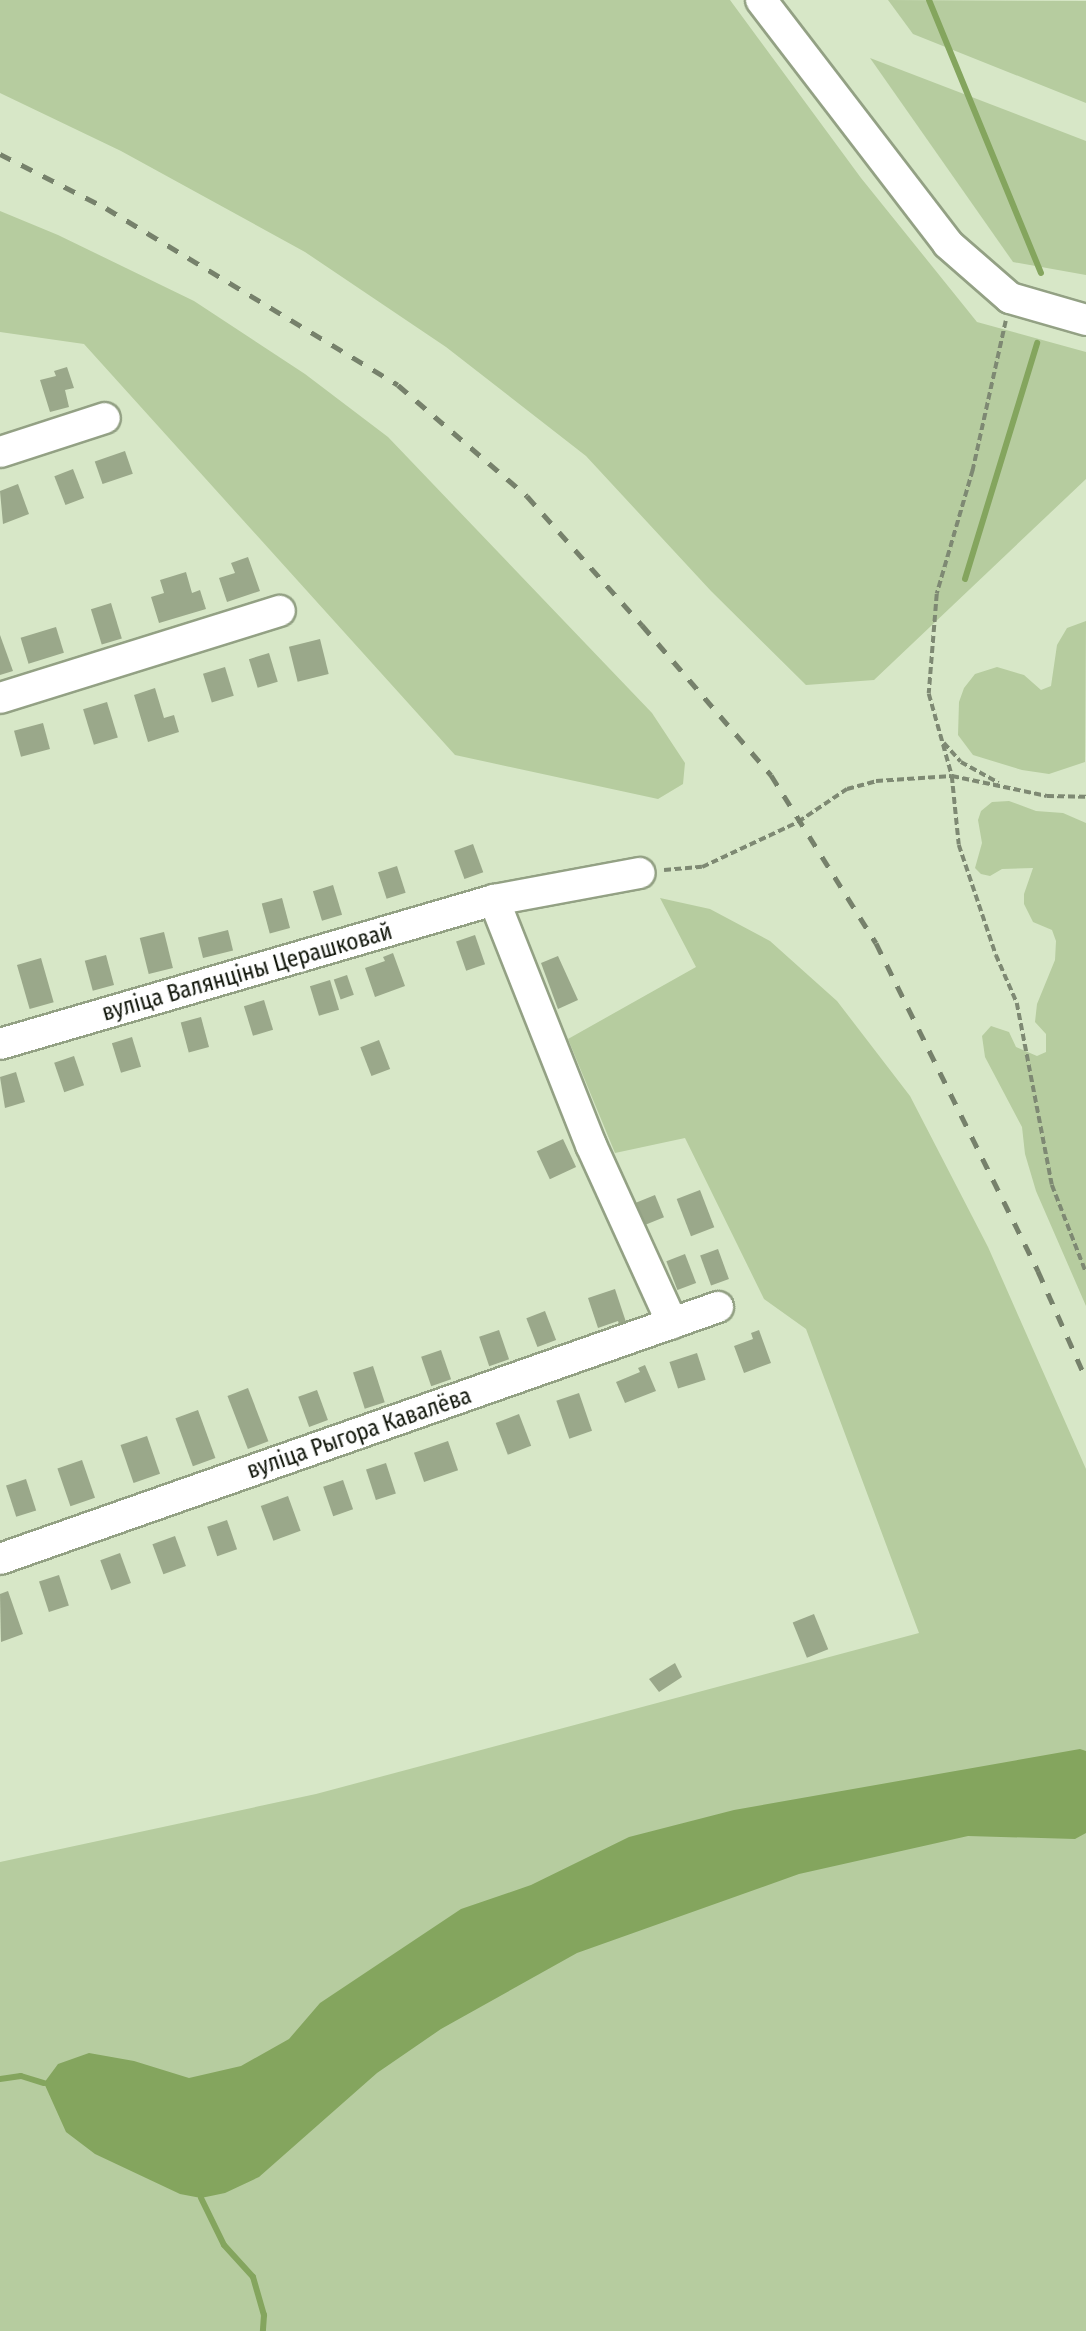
<!DOCTYPE html>
<meta charset="utf-8">
<style>
body{margin:0}
#map{position:relative;width:1086px;height:2331px;overflow:hidden;background:#d7e7c7;font-family:"Fira Sans Condensed",sans-serif}
div>[style]{position:absolute}
.green>*{inset:0;background:#b6cc9f}
.water>*{inset:0;background:#84a55e}
.stream>*{height:6px;margin:-3px;padding:0 3px;transform-origin:3px;border-radius:3px;background:#84a55e}
.building>*{inset:0;background:#9aa88a;transform-origin:0 0}
.path>*{height:3.5px;margin-top:-1.75px;transform-origin:0;background:repeating-linear-gradient(90deg,#7e8973 0 7px,transparent 0 10.5px)}
.roads{filter:drop-shadow(2px 0 #93a184) drop-shadow(-2px 0 #93a184) drop-shadow(0 2px #93a184) drop-shadow(0 -2px #93a184)}
.minor>*{height:30px;margin:-15px;padding:0 15px;transform-origin:15px;border-radius:15px;background:#fff}
.rail>*{height:5px;margin-top:-2.5px;transform-origin:0;background:repeating-linear-gradient(90deg,#76816b 0 12px,transparent 0 24px)}
span{translate:-50% -50%;white-space:nowrap;text-align:center;line-height:1.15;-webkit-text-stroke:5px #fff;paint-order:stroke}
.street-label{font-size:23px;color:#12170c}
</style>
<div id="map">
<div class="green">
<div style="clip-path:polygon(0 0,730px 0,861px 178px,977px 322px,1086px 352px,1086px 479px,874px 680px,806px 685px,711px 591px,586px 456px,446px 347px,305px 252px,121px 151px,0 93px)"></div>
<div style="clip-path:polygon(888px 0,1086px 1px,1086px 103px,913px 34px)"></div>
<div style="clip-path:polygon(870px 58px,1086px 141px,1086px 275px,1013px 262px)"></div>
<div style="clip-path:polygon(0 211px,58px 235px,194px 301px,305px 374px,388px 437px,652px 713px,685px 763px,683px 784px,658px 799px,455px 755px,84px 344px,0 332px)"></div>
<div style="clip-path:polygon(1086px 621px,1085px 762px,1049px 774px,1022px 770px,973px 755px,958px 735px,959px 702px,964px 688px,975px 674px,997px 667px,1024px 675px,1041px 690px,1051px 686px,1057px 645px,1067px 628px)"></div>
<div style="clip-path:polygon(1009px 801px,1036px 811px,1063px 813px,1086px 823px,1086px 1306px,1036px 1191px,1025px 1154px,1022px 1127px,985px 1057px,982px 1036px,991px 1026px,1009px 1032px,1016px 1047px,1037px 1056px,1046px 1052px,1046px 1034px,1035px 1022px,1037px 1004px,1055px 960px,1056px 941px,1052px 930px,1033px 922px,1024px 904px,1024px 894px,1033px 868px,1002px 869px,990px 876px,981px 874px,975px 868px,982px 843px,978px 820px,981px 811px,992px 802px)"></div>
<div style="clip-path:polygon(660px 898px,710px 909px,770px 941px,837px 1001px,910px 1096px,988px 1247px,1086px 1469px,1086px 2331px,0 2331px,0 1862px,316px 1794px,919px 1633px,806px 1329px,764px 1299px,685px 1138px,615px 1153px,568px 1039px,696px 967px)"></div>
</div>
<div class="water">
<div style="clip-path:polygon(1080px 1749px,1086px 1751px,1086px 1833px,1075px 1839px,968px 1836px,799px 1874px,577px 1953px,441px 2029px,377px 2073px,259px 2177px,225px 2193px,201px 2198px,180px 2194px,95px 2154px,66px 2132px,44px 2083px,58px 2064px,89px 2053px,134px 2061px,189px 2078px,241px 2066px,289px 2039px,320px 2003px,461px 1909px,531px 1885px,629px 1837px,734px 1810px)"></div>
</div>
<div class="stream">
<div style="left:929px;top:0;width:295px;rotate:67.7deg"></div>
<div style="left:965px;top:579px;width:247px;rotate:-73deg"></div>
<div style="left:0;top:2079px;width:21px;rotate:-8deg"></div>
<div style="left:21px;top:2076px;width:24px;rotate:17deg"></div>
<div style="left:201px;top:2198px;width:52px;rotate:63.9deg"></div>
<div style="left:224px;top:2245px;width:43px;rotate:47.8deg"></div>
<div style="left:253px;top:2277px;width:40px;rotate:74deg"></div>
<div style="left:264px;top:2315px;width:16px;rotate:94deg"></div>
</div>
<div class="building">
<div style="clip-path:polygon(67px 367px,74px 388px,65px 390px,69px 407px,50px 412px,40px 380px,56px 376px,54px 371px)"></div>
<div style="left:125px;top:451px;width:24px;height:32px;rotate:71deg"></div>
<div style="left:73px;top:469px;width:31px;height:20px;rotate:69deg"></div>
<div style="clip-path:polygon(18px 484px,29px 514px,3px 524px,0 491px)"></div>
<div style="clip-path:polygon(248px 557px,260px 591px,227px 602px,219px 578px,235px 573px,231px 563px)"></div>
<div style="clip-path:polygon(186px 572px,192px 593px,200px 590px,206px 609px,159px 623px,151px 597px,164px 593px,160px 580px)"></div>
<div style="left:111px;top:603px;width:37px;height:21px;rotate:73deg"></div>
<div style="left:56px;top:627px;width:27px;height:37px;rotate:73deg"></div>
<div style="clip-path:polygon(0 635px,13px 671px,0 675px)"></div>
<div style="left:320px;top:639px;width:36px;height:32px;rotate:76deg"></div>
<div style="left:269px;top:653px;width:30px;height:21px;rotate:73deg"></div>
<div style="left:225px;top:667px;width:30px;height:23px;rotate:73deg"></div>
<div style="clip-path:polygon(155px 688px,164px 718px,174px 715px,179px 732px,148px 742px,134px 695px)"></div>
<div style="left:107px;top:702px;width:37px;height:25px;rotate:73deg"></div>
<div style="left:43px;top:723px;width:27px;height:30px;rotate:75deg"></div>
<div style="left:473px;top:844px;width:30px;height:20px;rotate:70deg"></div>
<div style="left:397px;top:866px;width:28px;height:20px;rotate:72deg"></div>
<div style="left:333px;top:885px;width:31px;height:21px;rotate:73deg"></div>
<div style="left:282px;top:898px;width:31px;height:21px;rotate:75deg"></div>
<div style="left:228px;top:930px;width:21px;height:31px;rotate:76deg"></div>
<div style="left:164px;top:932px;width:37px;height:25px;rotate:76deg"></div>
<div style="left:475px;top:935px;width:31px;height:20px;rotate:71deg"></div>
<div style="clip-path:polygon(393px 953px,405px 986px,375px 997px,365px 968px,385px 961px,383px 957px)"></div>
<div style="left:106px;top:955px;width:31px;height:22px;rotate:75deg"></div>
<div style="clip-path:polygon(558px 956px,578px 1000px,558px 1009px,541px 963px)"></div>
<div style="left:41px;top:958px;width:46px;height:25px;rotate:74deg"></div>
<div style="left:347px;top:975px;width:21px;height:14px;rotate:71deg"></div>
<div style="left:330px;top:980px;width:31px;height:21px;rotate:73deg"></div>
<div style="left:264px;top:1000px;width:31px;height:21px;rotate:73deg"></div>
<div style="left:201px;top:1017px;width:31px;height:21px;rotate:75deg"></div>
<div style="left:132px;top:1037px;width:31px;height:21px;rotate:73deg"></div>
<div style="left:379px;top:1040px;width:31px;height:20px;rotate:69deg"></div>
<div style="left:74px;top:1056px;width:31px;height:21px;rotate:71deg"></div>
<div style="clip-path:polygon(16px 1072px,25px 1102px,5px 1108px,0 1077px)"></div>
<div style="left:563px;top:1139px;width:31px;height:29px;rotate:65deg"></div>
<div style="left:700px;top:1190px;width:40px;height:25px;rotate:69deg"></div>
<div style="left:655px;top:1195px;width:24px;height:26px;rotate:68deg"></div>
<div style="left:718px;top:1249px;width:32px;height:19px;rotate:70deg"></div>
<div style="left:685px;top:1254px;width:31px;height:20px;rotate:69deg"></div>
<div style="clip-path:polygon(615px 1289px,626px 1322px,619px 1324px,618px 1321px,598px 1328px,588px 1298px)"></div>
<div style="left:545px;top:1311px;width:31px;height:20px;rotate:69deg"></div>
<div style="left:499px;top:1330px;width:31px;height:21px;rotate:71deg"></div>
<div style="clip-path:polygon(759px 1330px,771px 1363px,744px 1373px,734px 1346px,753px 1339px,751px 1333px)"></div>
<div style="left:441px;top:1350px;width:31px;height:21px;rotate:71deg"></div>
<div style="left:697px;top:1353px;width:28px;height:29px;rotate:72deg"></div>
<div style="clip-path:polygon(645px 1365px,656px 1391px,625px 1403px,616px 1382px,640px 1372px,638px 1368px)"></div>
<div style="left:373px;top:1366px;width:38px;height:21px;rotate:72deg"></div>
<div style="left:248px;top:1388px;width:57px;height:22px;rotate:69deg"></div>
<div style="left:317px;top:1390px;width:32px;height:20px;rotate:70deg"></div>
<div style="left:579px;top:1393px;width:40px;height:24px;rotate:71deg"></div>
<div style="left:198px;top:1410px;width:51px;height:24px;rotate:70deg"></div>
<div style="left:519px;top:1414px;width:34px;height:25px;rotate:69deg"></div>
<div style="left:147px;top:1436px;width:40px;height:28px;rotate:71deg"></div>
<div style="left:448px;top:1441px;width:31px;height:36px;rotate:71deg"></div>
<div style="left:82px;top:1460px;width:40px;height:26px;rotate:71deg"></div>
<div style="left:386px;top:1463px;width:32px;height:21px;rotate:72deg"></div>
<div style="left:26px;top:1479px;width:33px;height:21px;rotate:72deg"></div>
<div style="left:343px;top:1480px;width:31px;height:21px;rotate:71deg"></div>
<div style="left:288px;top:1496px;width:37px;height:29px;rotate:70deg"></div>
<div style="left:227px;top:1520px;width:31px;height:21px;rotate:71deg"></div>
<div style="left:175px;top:1536px;width:32px;height:24px;rotate:70deg"></div>
<div style="left:120px;top:1553px;width:32px;height:21px;rotate:70deg"></div>
<div style="left:59px;top:1575px;width:32px;height:21px;rotate:72deg"></div>
<div style="clip-path:polygon(8px 1591px,23px 1634px,1px 1642px,0 1594px)"></div>
<div style="left:814px;top:1614px;width:38px;height:23px;rotate:68deg"></div>
<div style="clip-path:polygon(675px 1663px,682px 1677px,659px 1692px,649px 1679px)"></div>
</div>
<div class="path">
<div style="left:1006px;top:321px;width:153px;rotate:102.5deg"></div>
<div style="left:973px;top:470px;width:129px;rotate:106.2deg"></div>
<div style="left:937px;top:594px;width:100px;rotate:94.6deg"></div>
<div style="left:929px;top:694px;width:85px;rotate:74.3deg"></div>
<div style="left:952px;top:776px;width:69px;rotate:84.2deg"></div>
<div style="left:959px;top:845px;width:116px;rotate:71.4deg"></div>
<div style="left:996px;top:955px;width:52px;rotate:66.4deg"></div>
<div style="left:1017px;top:1003px;width:185px;rotate:79.1deg"></div>
<div style="left:1052px;top:1185px;width:93px;rotate:68.7deg"></div>
<div style="left:944px;top:743px;width:25px;rotate:48deg"></div>
<div style="left:961px;top:762px;width:43px;rotate:28.9deg"></div>
<div style="left:664px;top:870px;width:38px;rotate:-5deg"></div>
<div style="left:702px;top:867px;width:106px;rotate:-25.1deg"></div>
<div style="left:798px;top:822px;width:59px;rotate:-34deg"></div>
<div style="left:847px;top:789px;width:30px;rotate:-15deg"></div>
<div style="left:876px;top:781px;width:76px;rotate:-3.8deg"></div>
<div style="left:952px;top:776px;width:97px;rotate:11.9deg"></div>
<div style="left:1047px;top:796px;width:39px;rotate:1deg"></div>
</div>
<div class="roads">
<div class="minor">
<div style="left:761px;top:0;width:307px;rotate:52.5deg"></div>
<div style="left:948px;top:244px;width:82px;rotate:41.1deg"></div>
<div style="left:1010px;top:298px;width:79px;rotate:16.1deg"></div>
<div style="left:0;top:452px;width:110px;rotate:-17.9deg"></div>
<div style="left:0;top:698px;width:293px;rotate:-17.3deg"></div>
<div style="left:494px;top:900px;width:264px;rotate:68.4deg"></div>
<div style="left:591px;top:1145px;width:196px;rotate:65.5deg"></div>
<div style="left:0;top:1044px;width:515px;rotate:-16.25deg"></div>
<div style="left:494px;top:900px;width:148px;rotate:-10.5deg"></div>
<div style="left:0;top:1559px;width:761px;rotate:-19.34deg"></div>
</div>
</div>
<div class="rail">
<div style="left:0;top:154px;width:119px;rotate:27deg"></div>
<div style="left:106px;top:208px;width:341px;rotate:31.2deg"></div>
<div style="left:398px;top:385px;width:170px;rotate:40.7deg"></div>
<div style="left:527px;top:496px;width:173px;rotate:48.3deg"></div>
<div style="left:642px;top:625px;width:198px;rotate:49.3deg"></div>
<div style="left:771px;top:775px;width:198px;rotate:58deg"></div>
<div style="left:876px;top:943px;width:366px;rotate:63.7deg"></div>
<div style="left:1038px;top:1271px;width:118px;rotate:66deg"></div>
</div>
<div class="street-label">
<span style="left:247px;top:972px;rotate:-16deg">вуліца Валянціны Церашковай</span>
<span style="left:359px;top:1433px;rotate:-19deg">вуліца Рыгора Кавалёва</span>
</div>
</div>
